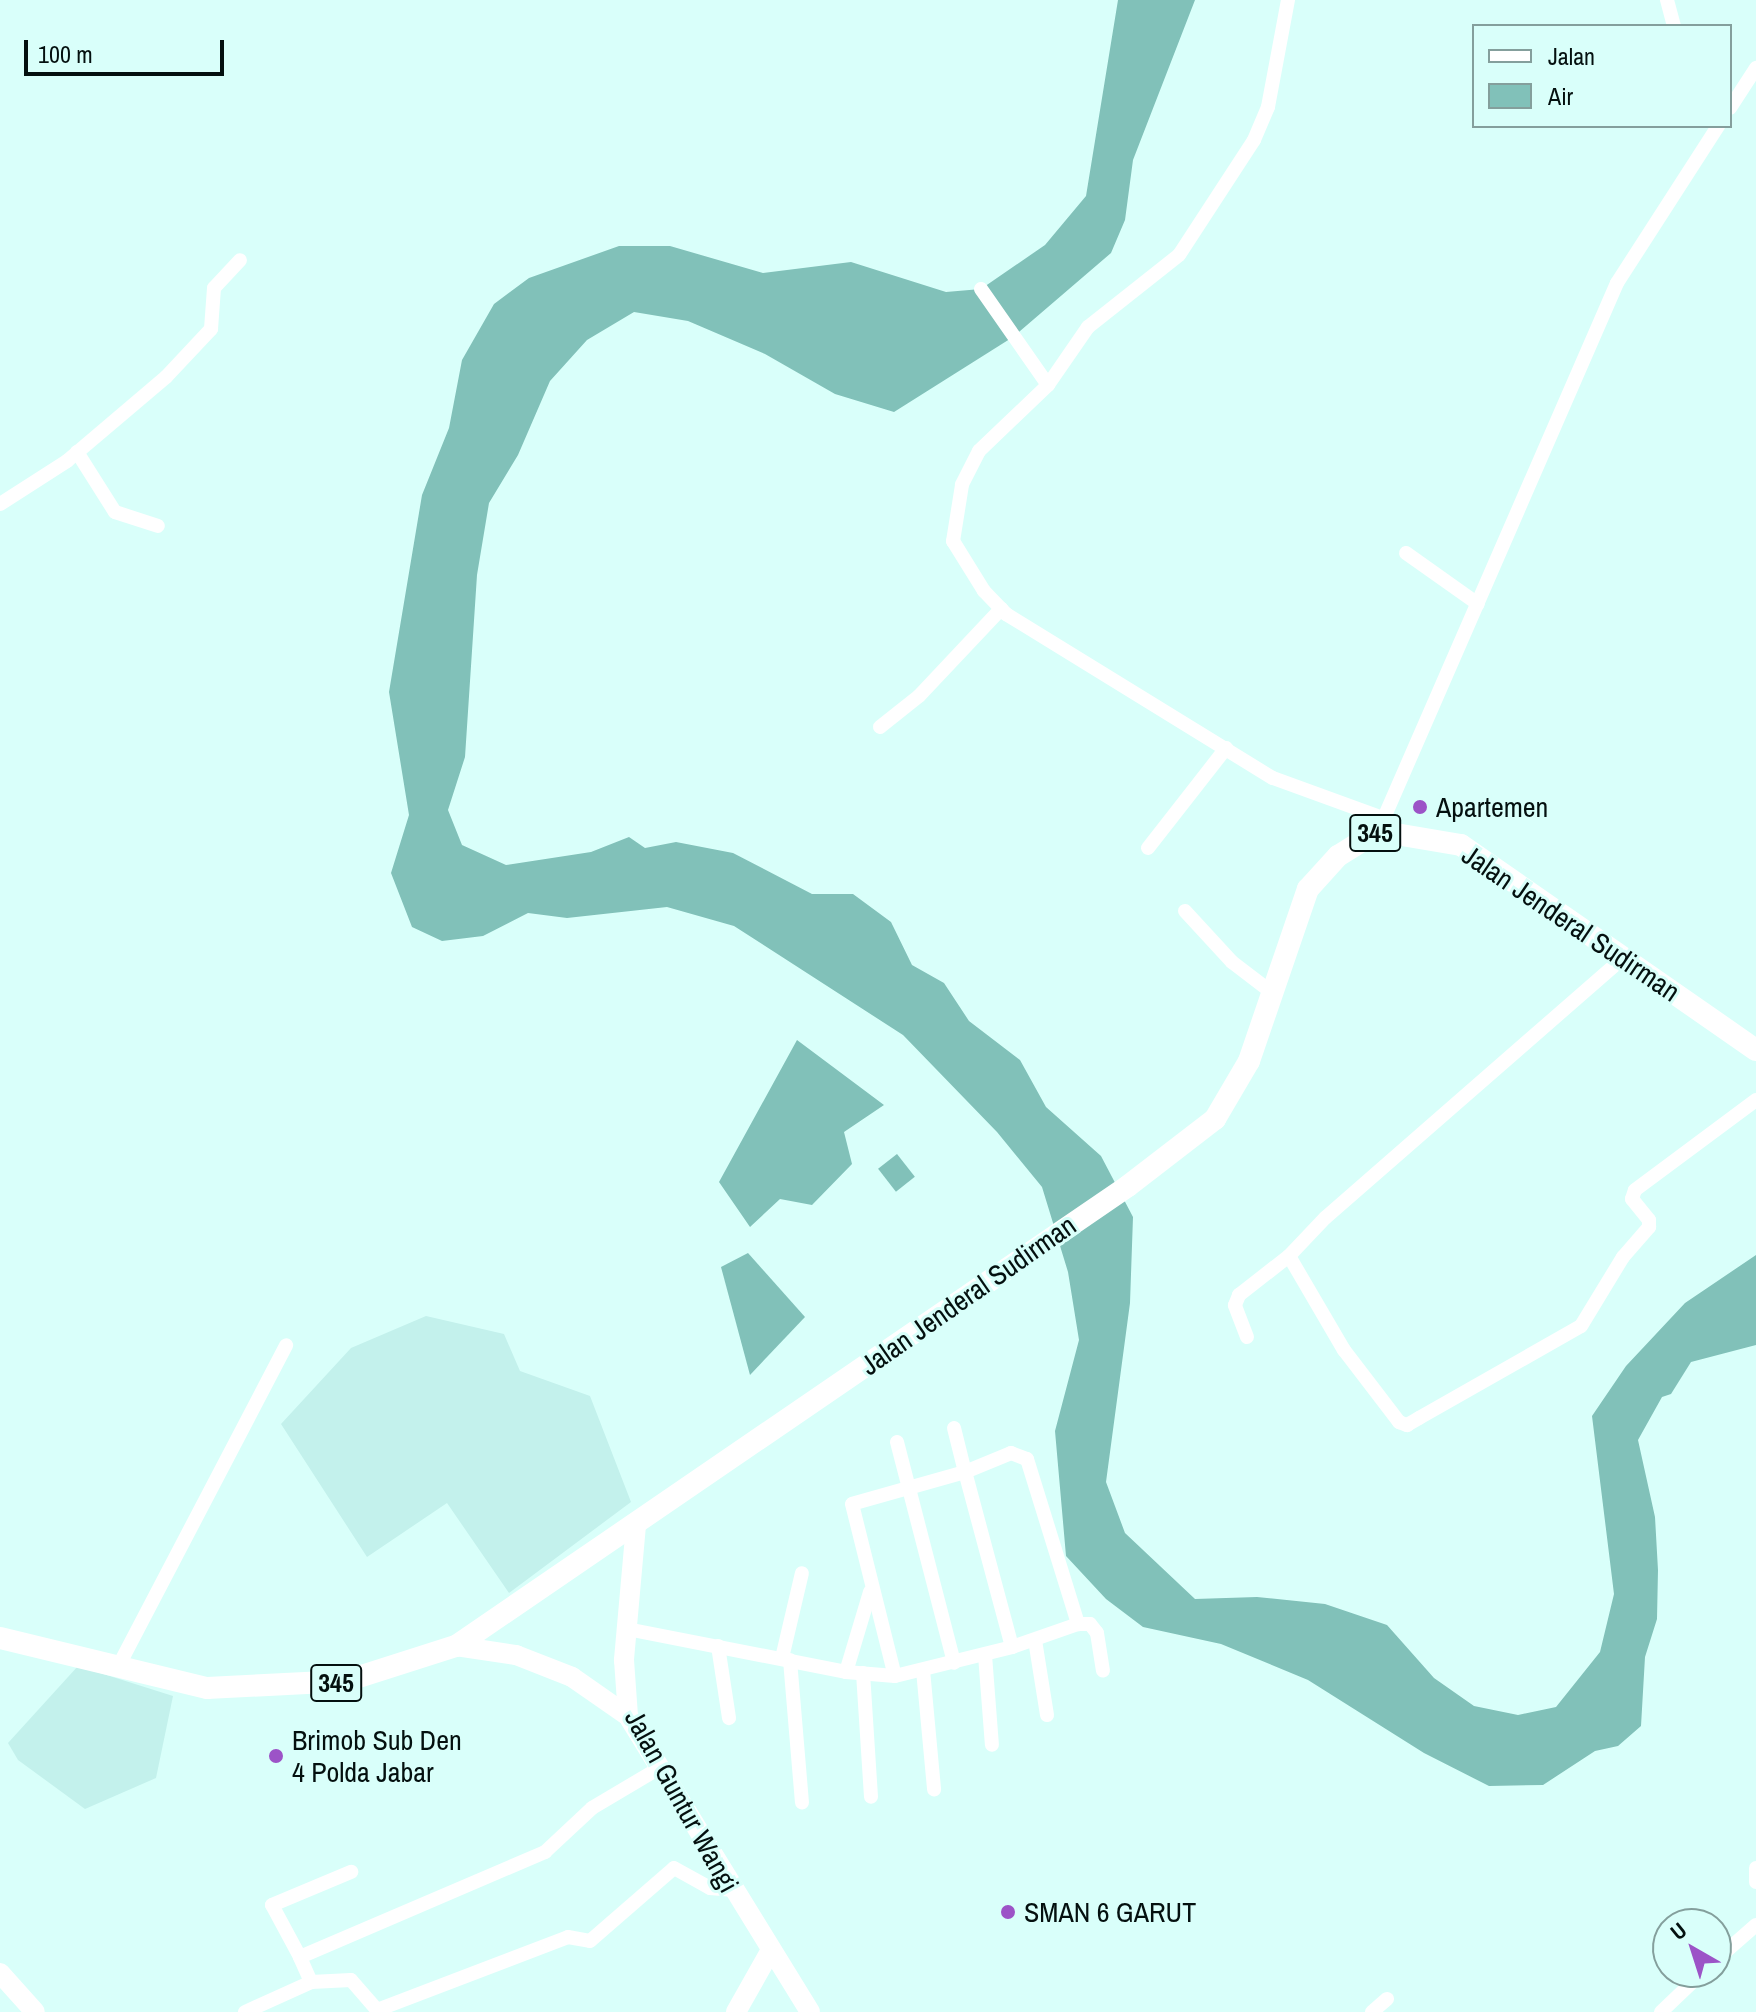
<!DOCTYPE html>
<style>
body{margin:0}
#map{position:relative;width:1756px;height:2012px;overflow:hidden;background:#d9fffa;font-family:"Archivo Narrow",sans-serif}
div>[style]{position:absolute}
.built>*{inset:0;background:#c3f1ec}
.water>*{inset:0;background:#81c1b9;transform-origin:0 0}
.street>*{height:14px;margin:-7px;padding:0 7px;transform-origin:7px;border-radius:7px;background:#fff}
.secondary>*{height:20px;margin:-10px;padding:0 10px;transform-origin:10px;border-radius:10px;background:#fff}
.primary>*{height:22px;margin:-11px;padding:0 11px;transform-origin:11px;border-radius:11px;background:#fff}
.dots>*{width:22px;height:22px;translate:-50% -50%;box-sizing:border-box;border:4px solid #d9fffa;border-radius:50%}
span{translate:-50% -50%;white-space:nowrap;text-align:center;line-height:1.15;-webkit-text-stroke:6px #d9fffa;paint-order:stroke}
.shield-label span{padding:2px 6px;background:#d9fffa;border:2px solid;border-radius:6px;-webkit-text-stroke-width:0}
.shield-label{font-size:26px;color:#04100f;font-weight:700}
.poi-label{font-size:28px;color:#04100f}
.left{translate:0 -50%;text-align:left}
.street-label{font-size:28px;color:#04100f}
.legend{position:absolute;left:1472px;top:24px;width:260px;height:104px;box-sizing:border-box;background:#d9fffa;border:2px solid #849f9c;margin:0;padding:10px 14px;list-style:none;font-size:24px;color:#04100f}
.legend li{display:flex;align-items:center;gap:16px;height:40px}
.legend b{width:40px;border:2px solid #849f9c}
.north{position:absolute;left:1652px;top:1908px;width:80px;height:80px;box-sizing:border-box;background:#d9fffa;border:2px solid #849f9c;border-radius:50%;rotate:321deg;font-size:22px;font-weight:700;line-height:32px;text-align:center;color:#04100f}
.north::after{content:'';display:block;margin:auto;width:28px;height:36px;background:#9c53c7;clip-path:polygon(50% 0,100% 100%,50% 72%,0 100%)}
.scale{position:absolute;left:24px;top:40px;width:200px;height:36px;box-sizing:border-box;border:4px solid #04100f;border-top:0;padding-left:10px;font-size:24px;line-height:28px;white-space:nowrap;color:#04100f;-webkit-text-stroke:6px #d9fffa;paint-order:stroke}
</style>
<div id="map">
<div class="built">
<div style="clip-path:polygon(426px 1316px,504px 1334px,520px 1371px,590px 1396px,631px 1502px,509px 1593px,447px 1503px,367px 1557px,281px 1424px,351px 1348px)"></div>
<div style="clip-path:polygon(78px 1666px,173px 1696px,156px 1778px,85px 1809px,18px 1760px,8px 1743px)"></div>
</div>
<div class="water">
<div style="clip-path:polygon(1118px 0,1195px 0,1133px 160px,1125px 220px,1111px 253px,1013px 337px,894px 412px,835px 394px,765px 354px,688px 321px,634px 312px,587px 340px,550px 381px,518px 455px,489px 503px,477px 575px,465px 757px,448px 810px,462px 845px,506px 865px,591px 852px,629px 837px,645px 848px,676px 842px,733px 853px,812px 894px,853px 894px,891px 922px,912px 965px,944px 983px,969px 1021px,1020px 1060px,1046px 1107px,1101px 1156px,1133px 1217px,1130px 1303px,1106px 1482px,1125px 1533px,1195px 1599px,1257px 1597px,1325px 1604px,1387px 1625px,1434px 1678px,1474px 1706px,1518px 1715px,1556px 1707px,1600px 1652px,1614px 1594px,1592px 1416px,1626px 1366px,1685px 1303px,1756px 1255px,1756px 1345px,1691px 1362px,1671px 1394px,1662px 1397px,1638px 1440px,1655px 1517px,1658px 1570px,1657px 1619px,1645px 1657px,1641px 1726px,1618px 1746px,1595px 1751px,1543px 1785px,1489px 1786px,1424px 1753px,1308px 1680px,1221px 1644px,1143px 1627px,1106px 1599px,1066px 1556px,1055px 1431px,1079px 1340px,1068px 1272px,1042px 1187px,997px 1132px,903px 1035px,734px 926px,667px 907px,567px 918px,528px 913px,483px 936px,442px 941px,412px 927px,391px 873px,409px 815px,389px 692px,422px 495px,449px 428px,462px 360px,494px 304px,529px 278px,619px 246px,670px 246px,763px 273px,851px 262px,946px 292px,981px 289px,1045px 245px,1086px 196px)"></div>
<div style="clip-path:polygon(797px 1040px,884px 1105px,844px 1132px,852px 1164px,812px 1205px,780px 1199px,750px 1227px,719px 1182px)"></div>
<div style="left:897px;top:1154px;width:29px;height:24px;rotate:52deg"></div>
<div style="clip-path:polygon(748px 1253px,805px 1317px,750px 1375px,721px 1267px)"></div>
</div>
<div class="street">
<div style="left:1288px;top:0;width:109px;rotate:100.6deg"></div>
<div style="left:1268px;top:107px;width:36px;rotate:113deg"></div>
<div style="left:1254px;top:140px;width:137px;rotate:123.1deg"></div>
<div style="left:1179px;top:255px;width:116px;rotate:141.6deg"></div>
<div style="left:1088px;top:327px;width:70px;rotate:124.6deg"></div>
<div style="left:1048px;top:385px;width:95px;rotate:136.3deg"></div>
<div style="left:979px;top:451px;width:38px;rotate:117deg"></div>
<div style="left:962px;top:485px;width:57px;rotate:99.1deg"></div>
<div style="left:953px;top:541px;width:59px;rotate:58.2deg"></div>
<div style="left:984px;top:591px;width:32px;rotate:46deg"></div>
<div style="left:1006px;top:614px;width:313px;rotate:31.6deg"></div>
<div style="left:1273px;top:778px;width:117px;rotate:20deg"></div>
<div style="left:1667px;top:0;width:27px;rotate:75deg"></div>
<div style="left:1730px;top:108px;width:48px;rotate:-57deg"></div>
<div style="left:981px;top:289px;width:117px;rotate:55.1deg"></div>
<div style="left:77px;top:452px;width:71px;rotate:57.7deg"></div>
<div style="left:115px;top:512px;width:45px;rotate:18deg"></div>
<div style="left:0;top:504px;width:80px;rotate:-32.7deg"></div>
<div style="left:67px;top:461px;width:130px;rotate:-40.3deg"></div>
<div style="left:166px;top:377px;width:66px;rotate:-46.8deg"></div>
<div style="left:211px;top:329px;width:41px;rotate:-85.8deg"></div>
<div style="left:214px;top:288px;width:38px;rotate:-47deg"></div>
<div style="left:1406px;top:553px;width:88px;rotate:35.3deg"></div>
<div style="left:880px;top:727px;width:50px;rotate:-38.5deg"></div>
<div style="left:919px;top:696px;width:120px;rotate:-46.7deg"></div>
<div style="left:1380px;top:827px;width:593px;rotate:-66.46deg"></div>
<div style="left:1617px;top:283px;width:187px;rotate:-57.2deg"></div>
<div style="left:1148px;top:848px;width:127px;rotate:-52deg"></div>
<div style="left:1185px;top:911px;width:69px;rotate:47.3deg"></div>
<div style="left:1232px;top:962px;width:48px;rotate:37.3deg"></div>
<div style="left:1623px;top:958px;width:395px;rotate:138.9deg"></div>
<div style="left:1325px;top:1218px;width:52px;rotate:133.5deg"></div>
<div style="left:1289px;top:1256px;width:109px;rotate:59.7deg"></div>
<div style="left:1344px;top:1350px;width:91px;rotate:52.6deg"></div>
<div style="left:1399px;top:1422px;width:9px;rotate:21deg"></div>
<div style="left:1407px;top:1425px;width:14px;rotate:-30deg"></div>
<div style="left:1419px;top:1418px;width:186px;rotate:-29.6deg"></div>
<div style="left:1581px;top:1326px;width:81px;rotate:-58.7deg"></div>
<div style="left:1623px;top:1257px;width:40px;rotate:-49deg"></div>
<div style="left:1649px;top:1227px;width:7px;rotate:-90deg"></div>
<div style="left:1649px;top:1220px;width:27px;rotate:-129deg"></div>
<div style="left:1632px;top:1199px;width:9px;rotate:-72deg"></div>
<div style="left:1635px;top:1190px;width:151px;rotate:-36.6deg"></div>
<div style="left:1247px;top:1337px;width:34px;rotate:-111deg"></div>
<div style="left:1235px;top:1305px;width:11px;rotate:-68deg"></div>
<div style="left:1239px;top:1295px;width:63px;rotate:-38deg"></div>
<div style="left:954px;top:1428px;width:45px;rotate:76deg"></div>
<div style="left:965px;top:1472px;width:50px;rotate:-22.4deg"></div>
<div style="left:1011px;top:1453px;width:17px;rotate:21deg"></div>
<div style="left:1027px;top:1459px;width:173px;rotate:72.8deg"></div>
<div style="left:1078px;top:1624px;width:70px;rotate:160.8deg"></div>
<div style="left:897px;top:1442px;width:228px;rotate:75.5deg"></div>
<div style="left:1078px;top:1624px;width:12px"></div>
<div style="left:1090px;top:1624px;width:11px;rotate:52deg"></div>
<div style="left:1097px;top:1633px;width:38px;rotate:81deg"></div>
<div style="left:627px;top:1629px;width:223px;rotate:11.1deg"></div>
<div style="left:846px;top:1672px;width:49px;rotate:4.7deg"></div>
<div style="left:895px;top:1676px;width:121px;rotate:-13.9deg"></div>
<div style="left:1012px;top:1647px;width:181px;rotate:-105deg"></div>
<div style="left:965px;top:1472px;width:117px;rotate:164.2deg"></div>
<div style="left:852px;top:1504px;width:177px;rotate:76deg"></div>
<div style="left:1035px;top:1640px;width:76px;rotate:80.9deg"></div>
<div style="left:718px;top:1646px;width:73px;rotate:81.3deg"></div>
<div style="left:985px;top:1655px;width:90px;rotate:85.6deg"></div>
<div style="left:782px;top:1658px;width:87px;rotate:-76.8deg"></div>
<div style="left:790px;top:1660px;width:143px;rotate:85.2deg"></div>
<div style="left:118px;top:1667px;width:363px;rotate:-62.4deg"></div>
<div style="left:923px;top:1670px;width:120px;rotate:84.7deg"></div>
<div style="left:846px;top:1672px;width:84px;rotate:-73.3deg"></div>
<div style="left:863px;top:1673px;width:124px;rotate:86.3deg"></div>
<div style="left:1756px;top:1868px;width:14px;rotate:90deg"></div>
<div style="left:300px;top:1957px;width:59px;rotate:-118.3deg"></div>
<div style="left:272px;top:1905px;width:86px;rotate:-22.7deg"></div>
<div style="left:1716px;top:1960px;width:53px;rotate:-41.2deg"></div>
<div style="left:311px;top:1982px;width:27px;rotate:-114deg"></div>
<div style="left:300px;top:1957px;width:267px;rotate:-23.2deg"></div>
<div style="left:545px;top:1852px;width:64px;rotate:-43.1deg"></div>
<div style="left:592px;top:1808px;width:80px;rotate:-30.7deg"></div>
<div style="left:245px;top:2012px;width:72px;rotate:-24.4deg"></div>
<div style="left:311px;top:1982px;width:40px;rotate:-2.9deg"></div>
<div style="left:351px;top:1980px;width:40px;rotate:49deg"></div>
<div style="left:377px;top:2010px;width:204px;rotate:-20.9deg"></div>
<div style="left:568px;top:1937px;width:22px;rotate:10deg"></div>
<div style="left:590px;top:1941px;width:111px;rotate:-41deg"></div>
<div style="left:674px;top:1868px;width:41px;rotate:29.1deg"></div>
<div style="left:710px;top:1888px;width:21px;rotate:5deg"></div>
<div style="left:1372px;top:2012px;width:20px;rotate:-41deg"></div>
<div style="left:1661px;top:2012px;width:58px;rotate:-43.6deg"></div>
</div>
<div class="secondary">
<div style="left:636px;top:1525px;width:136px;rotate:95.1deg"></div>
<div style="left:624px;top:1660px;width:56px;rotate:85.9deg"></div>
<div style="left:628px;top:1716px;width:347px;rotate:58.4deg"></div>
<div style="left:456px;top:1646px;width:61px;rotate:8.5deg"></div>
<div style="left:516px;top:1655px;width:60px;rotate:21.4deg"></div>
<div style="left:572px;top:1677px;width:68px;rotate:34.9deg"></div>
<div style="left:0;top:1973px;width:52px;rotate:48.1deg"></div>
<div style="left:736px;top:2012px;width:71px;rotate:-60.6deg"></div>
</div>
<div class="primary">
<div style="left:0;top:1638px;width:213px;rotate:13.6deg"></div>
<div style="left:207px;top:1688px;width:139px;rotate:-2.9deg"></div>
<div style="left:346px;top:1681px;width:115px;rotate:-17.7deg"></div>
<div style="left:456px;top:1646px;width:814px;rotate:-34.39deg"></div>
<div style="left:1128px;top:1186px;width:110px;rotate:-37.6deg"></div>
<div style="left:1215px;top:1119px;width:67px;rotate:-59.6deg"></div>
<div style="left:1249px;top:1061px;width:182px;rotate:-71.1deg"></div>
<div style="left:1308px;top:889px;width:45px;rotate:-47.7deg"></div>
<div style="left:1338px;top:856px;width:47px;rotate:-32deg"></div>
<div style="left:1378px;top:831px;width:84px;rotate:9.6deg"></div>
<div style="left:1461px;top:845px;width:359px;rotate:34.8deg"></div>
</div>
<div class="dots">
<div style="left:1420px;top:807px;background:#9c53c7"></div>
<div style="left:276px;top:1756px;background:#9c53c7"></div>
<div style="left:1008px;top:1912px;background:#9c53c7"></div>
</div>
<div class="shield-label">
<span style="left:1375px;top:833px">345</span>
<span style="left:336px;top:1683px">345</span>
</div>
<div class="poi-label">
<span class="left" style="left:1436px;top:807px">Apartemen</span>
<span class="left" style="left:292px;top:1756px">Brimob Sub Den<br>4 Polda Jabar</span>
<span class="left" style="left:1024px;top:1912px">SMAN 6 GARUT</span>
</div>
<div class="street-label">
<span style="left:1571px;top:923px;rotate:34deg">Jalan Jenderal Sudirman</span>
<span style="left:968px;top:1295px;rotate:-35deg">Jalan Jenderal Sudirman</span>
<span style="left:682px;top:1801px;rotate:61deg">Jalan Guntur Wangi</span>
</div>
<ul class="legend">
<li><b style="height:10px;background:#fff"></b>Jalan</li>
<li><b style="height:22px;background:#81c1b9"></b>Air</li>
</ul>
<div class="north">U</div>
<div class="scale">100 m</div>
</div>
